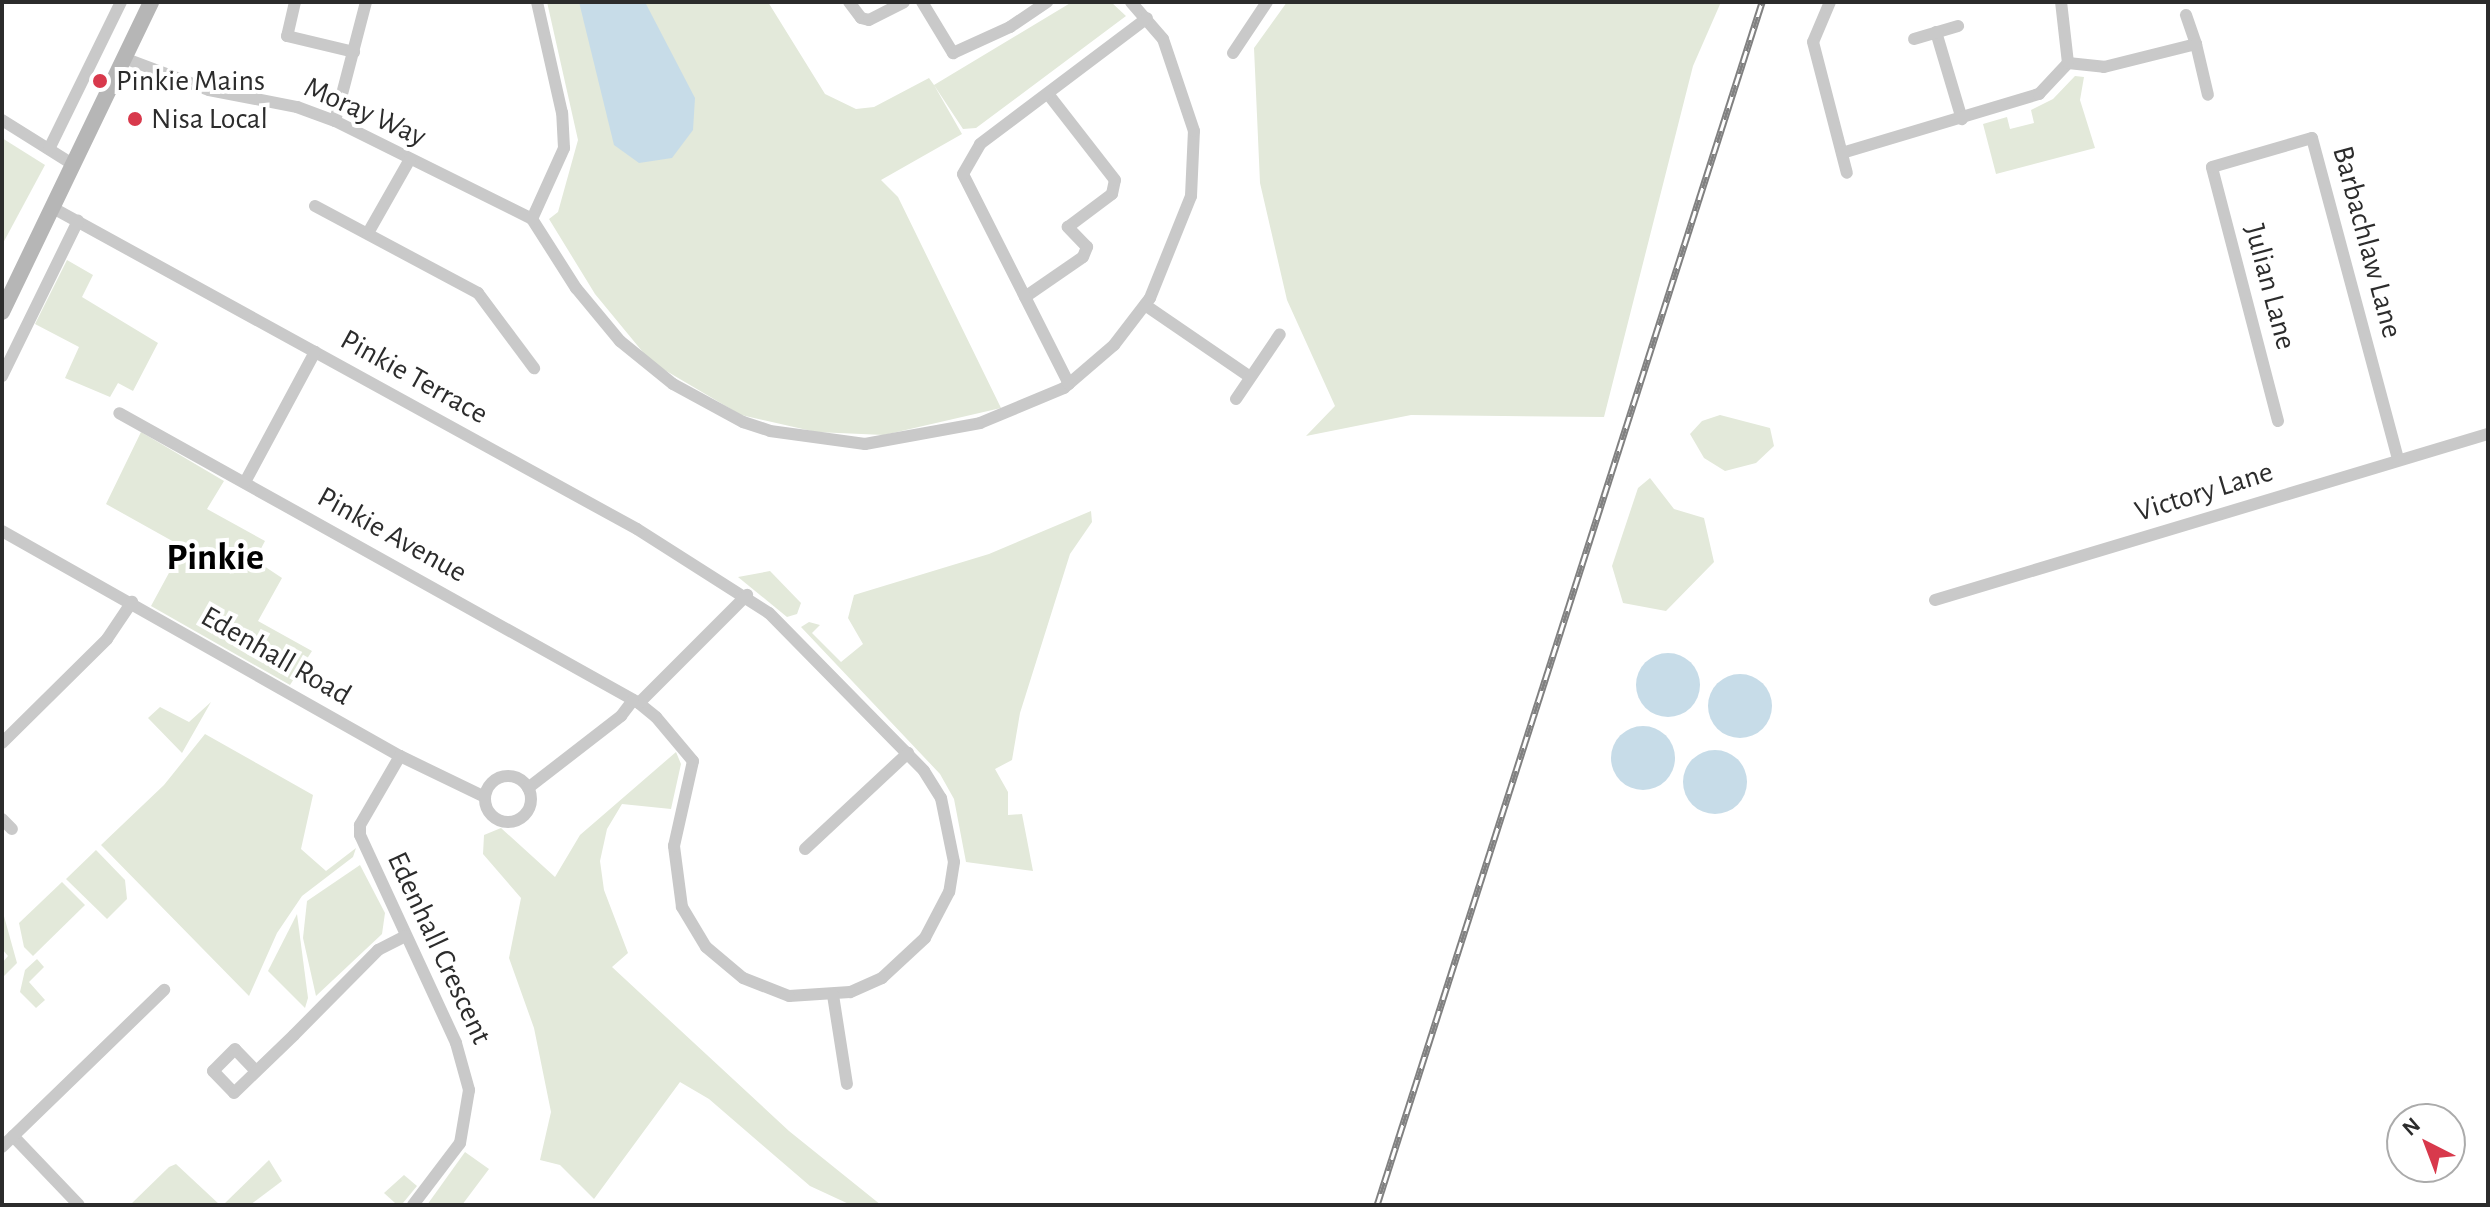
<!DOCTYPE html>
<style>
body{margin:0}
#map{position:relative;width:2490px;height:1207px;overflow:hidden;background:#fff;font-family:"Alegreya Sans",sans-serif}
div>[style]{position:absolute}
.green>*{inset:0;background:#e3e9da}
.water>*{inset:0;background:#c7dce8}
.round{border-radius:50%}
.minor>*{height:12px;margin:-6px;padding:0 6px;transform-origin:6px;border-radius:6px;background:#c9c9c9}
.minor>.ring{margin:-6px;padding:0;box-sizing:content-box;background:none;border:12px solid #c9c9c9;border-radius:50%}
.secondary>*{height:16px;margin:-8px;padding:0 8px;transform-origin:8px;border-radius:8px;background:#b6b6b6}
.rail>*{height:7px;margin-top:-3.5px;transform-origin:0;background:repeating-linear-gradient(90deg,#fff 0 12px,#818181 0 24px);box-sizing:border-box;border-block:2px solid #818181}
.dots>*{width:22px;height:22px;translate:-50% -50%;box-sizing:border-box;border:4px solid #fff;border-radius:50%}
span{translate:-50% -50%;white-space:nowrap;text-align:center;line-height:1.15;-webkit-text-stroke:8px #fff;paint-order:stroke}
.poi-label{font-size:30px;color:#2c2c2c}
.left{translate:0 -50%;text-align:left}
.street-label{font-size:30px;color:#2c2c2c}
.district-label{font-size:38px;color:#000;font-weight:700}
.frame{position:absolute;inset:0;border:4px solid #2c2c2c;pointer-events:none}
.north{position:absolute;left:2386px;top:1103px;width:80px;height:80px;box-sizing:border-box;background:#fff;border:2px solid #ababab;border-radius:50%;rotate:318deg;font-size:22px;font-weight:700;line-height:32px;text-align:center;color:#2c2c2c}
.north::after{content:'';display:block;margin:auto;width:28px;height:36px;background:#d8394c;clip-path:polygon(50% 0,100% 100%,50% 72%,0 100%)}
</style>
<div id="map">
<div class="green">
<div style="clip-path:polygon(547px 2px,768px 2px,825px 94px,856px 109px,874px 107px,929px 78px,934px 85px,1072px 2px,1111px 2px,1126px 16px,976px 128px,963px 129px,934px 85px,962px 134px,881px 180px,898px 197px,1001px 408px,884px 435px,816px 432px,741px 415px,651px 362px,595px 294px,549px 219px,558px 212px,578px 140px)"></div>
<div style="clip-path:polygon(1287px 2px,1721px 2px,1693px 66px,1604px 417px,1411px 415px,1306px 436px,1335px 406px,1287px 300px,1260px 183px,1254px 48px)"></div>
<div style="clip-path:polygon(2075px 76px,2084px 77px,2080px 100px,2095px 148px,1996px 174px,1983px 124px,2007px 117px,2010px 129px,2034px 123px,2031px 110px,2053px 99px)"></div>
<div style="clip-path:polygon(2px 138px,45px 165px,2px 245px)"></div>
<div style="clip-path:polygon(67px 260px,93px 275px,82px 297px,158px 343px,133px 391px,118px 383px,110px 397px,65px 378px,79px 347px,35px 324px)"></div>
<div style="clip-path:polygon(1720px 415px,1770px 428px,1774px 446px,1756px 463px,1725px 471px,1704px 458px,1690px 434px,1702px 421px)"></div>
<div style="clip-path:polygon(141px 432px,224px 481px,207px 509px,265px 541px,255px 560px,282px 578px,258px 621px,312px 651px,290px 685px,151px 606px,183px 547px,106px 504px)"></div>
<div style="clip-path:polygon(1650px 478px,1674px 509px,1704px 518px,1714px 562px,1666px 611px,1623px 603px,1612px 566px,1638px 488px)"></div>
<div style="clip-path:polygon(1091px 511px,1092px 522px,1070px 554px,1020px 713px,1012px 760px,995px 769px,1008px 792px,1008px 815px,1022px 814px,1033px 871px,966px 862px,954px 799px,940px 774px,801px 627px,809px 622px,820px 625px,812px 633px,841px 662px,863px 644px,848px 618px,854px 595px,989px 554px)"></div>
<div style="clip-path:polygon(770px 571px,801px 603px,797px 614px,787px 617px,738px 577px)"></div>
<div style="clip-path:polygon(211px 702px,182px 753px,148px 718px,160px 707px,189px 722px)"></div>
<div style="clip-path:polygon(205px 734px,313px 795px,301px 849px,326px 871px,356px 848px,353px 857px,302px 896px,277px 933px,249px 996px,101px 845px,164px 785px)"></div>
<div style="clip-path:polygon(676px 752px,681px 764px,671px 809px,622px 804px,607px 829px,600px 861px,604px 890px,628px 953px,612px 967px,789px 1131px,881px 1205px,851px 1205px,810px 1186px,709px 1099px,680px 1082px,594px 1199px,560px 1165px,540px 1160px,551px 1112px,534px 1028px,509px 958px,521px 898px,483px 854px,484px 835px,501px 828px,555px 877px,580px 835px)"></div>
<div style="clip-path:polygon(96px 850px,125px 880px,127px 899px,107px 919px,66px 879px)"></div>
<div style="clip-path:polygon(360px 865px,385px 913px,382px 934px,316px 996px,303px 938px,307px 901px)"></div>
<div style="clip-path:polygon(62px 882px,85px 905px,33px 956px,24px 947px,19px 923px)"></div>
<div style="clip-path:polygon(2px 909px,17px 963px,4px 976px,2px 963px,8px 956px,2px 949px)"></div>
<div style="clip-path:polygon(297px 914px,308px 998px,305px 1008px,268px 971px)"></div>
<div style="clip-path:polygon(37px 959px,44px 967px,29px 982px,45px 1000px,36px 1008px,20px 992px,25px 970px)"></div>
<div style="clip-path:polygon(465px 1152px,489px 1169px,462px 1205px,427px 1205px)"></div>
<div style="clip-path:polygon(269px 1160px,282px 1181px,250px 1205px,223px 1205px)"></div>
<div style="clip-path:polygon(176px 1164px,220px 1205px,130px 1205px,169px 1167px)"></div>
<div style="clip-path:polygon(404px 1175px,417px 1186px,403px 1203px,395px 1203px,384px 1193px)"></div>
</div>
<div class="water">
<div style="clip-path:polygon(579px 2px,645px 2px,695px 98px,693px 130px,672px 158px,639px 163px,614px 145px)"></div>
<div class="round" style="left:1636px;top:653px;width:64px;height:64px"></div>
<div class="round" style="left:1708px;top:674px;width:64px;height:64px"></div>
<div class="round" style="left:1611px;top:726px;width:64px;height:64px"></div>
<div class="round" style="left:1683px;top:750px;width:64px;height:64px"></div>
</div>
<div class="minor">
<div style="left:295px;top:2px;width:35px;rotate:103deg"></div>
<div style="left:287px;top:36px;width:69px;rotate:13.4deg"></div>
<div style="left:849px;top:2px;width:20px;rotate:53deg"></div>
<div style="left:861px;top:18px;width:8px;rotate:14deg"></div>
<div style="left:869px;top:20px;width:39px;rotate:-27deg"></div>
<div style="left:922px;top:2px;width:60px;rotate:58.7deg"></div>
<div style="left:953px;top:53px;width:63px;rotate:-24.5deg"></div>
<div style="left:1010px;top:27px;width:45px;rotate:-34deg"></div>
<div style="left:1830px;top:2px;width:43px;rotate:113deg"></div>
<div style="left:1813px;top:42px;width:135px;rotate:75.5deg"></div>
<div style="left:2186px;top:15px;width:31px;rotate:71deg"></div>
<div style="left:1936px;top:32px;width:91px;rotate:73.4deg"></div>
<div style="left:1914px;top:39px;width:46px;rotate:-16.5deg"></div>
<div style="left:1233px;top:53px;width:61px;rotate:-56.3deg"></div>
<div style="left:124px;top:58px;width:91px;rotate:20.6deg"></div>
<div style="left:209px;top:90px;width:90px;rotate:10.9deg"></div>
<div style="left:297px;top:107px;width:40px;rotate:20.2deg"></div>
<div style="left:335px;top:121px;width:220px;rotate:26.4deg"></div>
<div style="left:532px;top:219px;width:82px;rotate:57.5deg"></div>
<div style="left:576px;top:288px;width:69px;rotate:50.3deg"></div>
<div style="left:620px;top:341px;width:68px;rotate:39.1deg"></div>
<div style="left:673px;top:384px;width:80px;rotate:28.5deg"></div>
<div style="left:743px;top:422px;width:28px;rotate:18deg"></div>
<div style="left:770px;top:431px;width:96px;rotate:7.8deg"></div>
<div style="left:865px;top:444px;width:117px;rotate:-10.3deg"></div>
<div style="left:980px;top:423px;width:91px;rotate:-22.6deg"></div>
<div style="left:1064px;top:388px;width:66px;rotate:-40.7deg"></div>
<div style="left:1114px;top:345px;width:59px;rotate:-52.5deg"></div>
<div style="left:1150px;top:298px;width:110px;rotate:-68.1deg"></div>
<div style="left:1191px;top:196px;width:65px;rotate:-87.4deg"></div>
<div style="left:1194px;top:131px;width:97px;rotate:-108.6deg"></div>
<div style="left:1163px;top:39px;width:49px;rotate:-130.9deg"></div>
<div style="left:2068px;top:63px;width:36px;rotate:6deg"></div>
<div style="left:2104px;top:67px;width:95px;rotate:-14deg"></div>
<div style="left:2196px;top:44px;width:52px;rotate:76.8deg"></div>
<div style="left:2px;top:120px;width:85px;rotate:32deg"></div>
<div style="left:335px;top:121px;width:123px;rotate:-75.4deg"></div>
<div style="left:49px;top:149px;width:164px;rotate:-63.9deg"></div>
<div style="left:1842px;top:153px;width:206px;rotate:-16.7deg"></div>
<div style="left:2039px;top:94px;width:42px;rotate:-46.9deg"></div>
<div style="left:2068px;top:63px;width:61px;rotate:-96.5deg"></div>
<div style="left:315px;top:206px;width:185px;rotate:28.1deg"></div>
<div style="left:478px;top:293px;width:94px;rotate:53.3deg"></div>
<div style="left:53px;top:208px;width:666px;rotate:28.8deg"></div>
<div style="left:637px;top:529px;width:156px;rotate:32.5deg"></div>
<div style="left:769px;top:613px;width:221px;rotate:45.5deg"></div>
<div style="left:924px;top:771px;width:32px;rotate:58deg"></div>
<div style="left:941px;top:798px;width:65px;rotate:78.5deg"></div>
<div style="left:954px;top:862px;width:30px;rotate:99deg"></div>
<div style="left:949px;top:892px;width:52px;rotate:117.6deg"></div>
<div style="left:925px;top:938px;width:59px;rotate:137.1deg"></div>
<div style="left:882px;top:978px;width:35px;rotate:156deg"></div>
<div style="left:850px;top:992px;width:61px;rotate:176.2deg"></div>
<div style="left:789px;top:996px;width:49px;rotate:-158.6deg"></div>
<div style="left:743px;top:978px;width:48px;rotate:-140deg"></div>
<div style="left:706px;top:947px;width:47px;rotate:-121deg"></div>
<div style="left:682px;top:907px;width:62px;rotate:-97.5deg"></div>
<div style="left:674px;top:846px;width:87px;rotate:-77.4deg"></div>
<div style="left:693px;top:761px;width:57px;rotate:-130.1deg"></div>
<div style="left:656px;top:717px;width:22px;rotate:-141deg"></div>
<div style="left:639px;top:703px;width:595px;rotate:-150.85deg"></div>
<div style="left:532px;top:219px;width:78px;rotate:-65.7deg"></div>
<div style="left:564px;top:148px;width:35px;rotate:-93deg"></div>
<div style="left:562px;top:113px;width:114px;rotate:-102.7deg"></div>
<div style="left:368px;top:233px;width:85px;rotate:-60.4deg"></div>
<div style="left:1025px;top:297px;width:70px;rotate:-34.6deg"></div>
<div style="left:1083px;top:257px;width:11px;rotate:-68deg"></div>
<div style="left:1087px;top:247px;width:28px;rotate:-134deg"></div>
<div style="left:1068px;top:227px;width:55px;rotate:-36.9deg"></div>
<div style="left:1112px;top:194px;width:14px;rotate:-78deg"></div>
<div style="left:1115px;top:180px;width:109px;rotate:-127.9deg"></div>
<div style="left:1145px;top:305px;width:127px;rotate:34.4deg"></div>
<div style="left:2px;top:376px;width:173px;rotate:-63.9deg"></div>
<div style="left:1069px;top:384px;width:235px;rotate:-116.8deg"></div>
<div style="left:963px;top:174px;width:34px;rotate:-60deg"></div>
<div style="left:980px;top:144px;width:209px;rotate:-37deg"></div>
<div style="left:1236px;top:399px;width:78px;rotate:-55.9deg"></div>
<div style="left:2278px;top:421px;width:262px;rotate:-104.6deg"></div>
<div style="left:2212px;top:167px;width:104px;rotate:-16.2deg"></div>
<div style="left:2312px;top:138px;width:333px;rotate:75deg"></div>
<div style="left:245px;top:482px;width:148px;rotate:-61.7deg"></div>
<div style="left:2px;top:531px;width:457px;rotate:29.5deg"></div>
<div style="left:400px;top:756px;width:94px;rotate:25.8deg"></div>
<div style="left:1935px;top:600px;width:577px;rotate:-16.71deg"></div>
<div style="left:639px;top:703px;width:153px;rotate:-45deg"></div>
<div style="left:2px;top:743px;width:148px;rotate:-44.7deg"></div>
<div style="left:107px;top:639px;width:45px;rotate:-56deg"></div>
<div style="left:400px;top:756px;width:80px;rotate:120.1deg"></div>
<div style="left:360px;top:825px;width:10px;rotate:90deg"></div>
<div style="left:360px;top:835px;width:229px;rotate:65.2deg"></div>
<div style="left:456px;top:1043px;width:49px;rotate:74.5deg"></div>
<div style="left:469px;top:1090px;width:54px;rotate:99.6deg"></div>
<div style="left:460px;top:1143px;width:78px;rotate:127.2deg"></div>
<div class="ring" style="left:485px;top:776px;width:34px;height:34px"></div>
<div style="left:528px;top:788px;width:118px;rotate:-37.7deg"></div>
<div style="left:621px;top:716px;width:20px;rotate:-53deg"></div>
<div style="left:2px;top:819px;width:14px;rotate:45deg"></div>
<div style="left:805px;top:849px;width:141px;rotate:-43deg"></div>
<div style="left:833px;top:995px;width:90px;rotate:81.1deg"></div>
<div style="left:256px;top:1071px;width:30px;rotate:-134deg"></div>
<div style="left:235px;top:1049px;width:31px;rotate:135deg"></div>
<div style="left:213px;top:1071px;width:30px;rotate:46deg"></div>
<div style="left:234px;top:1093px;width:83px;rotate:-44deg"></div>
<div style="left:294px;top:1035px;width:120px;rotate:-45.3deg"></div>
<div style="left:378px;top:950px;width:30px;rotate:-27deg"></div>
<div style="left:13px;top:1136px;width:95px;rotate:46.3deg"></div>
<div style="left:2px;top:1147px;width:226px;rotate:-44.1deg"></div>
</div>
<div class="secondary">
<div style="left:2px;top:312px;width:344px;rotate:-64.3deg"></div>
</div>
<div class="rail">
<div style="left:1377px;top:1205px;width:1263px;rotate:-72.25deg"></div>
</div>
<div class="dots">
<div style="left:100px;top:81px;background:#d8394c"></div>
<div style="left:135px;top:119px;background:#d8394c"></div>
</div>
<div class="poi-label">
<span class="left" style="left:116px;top:81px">Pinkie Mains</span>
<span class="left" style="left:151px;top:119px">Nisa Local</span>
</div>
<div class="street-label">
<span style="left:365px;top:112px;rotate:24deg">Moray Way</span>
<span style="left:2367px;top:242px;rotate:75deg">Barbachlaw Lane</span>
<span style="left:2270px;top:287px;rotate:75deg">Julian Lane</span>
<span style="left:414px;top:377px;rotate:29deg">Pinkie Terrace</span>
<span style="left:2204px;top:492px;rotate:-17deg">Victory Lane</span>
<span style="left:392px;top:535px;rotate:29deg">Pinkie Avenue</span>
<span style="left:276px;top:656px;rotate:30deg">Edenhall Road</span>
<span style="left:439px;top:948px;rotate:65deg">Edenhall Crescent</span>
</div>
<div class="district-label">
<span style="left:215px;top:559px">Pinkie</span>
</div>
<div class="frame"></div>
<div class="north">N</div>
</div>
